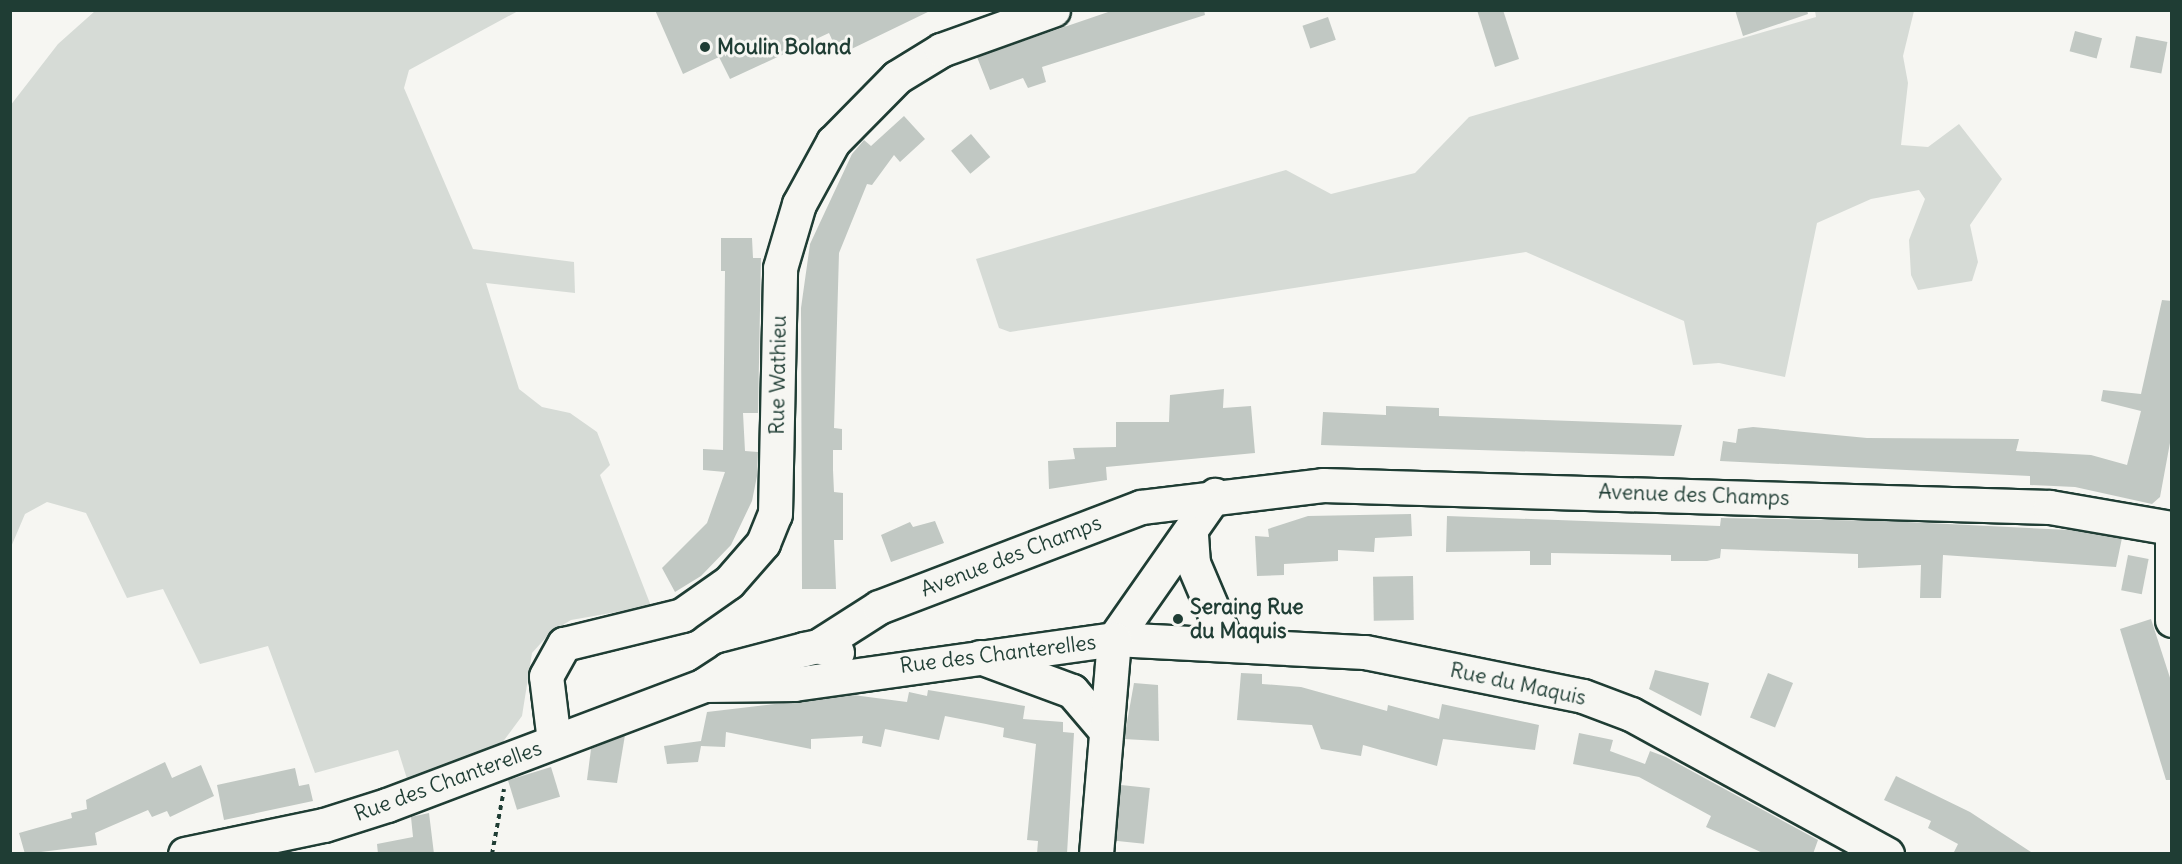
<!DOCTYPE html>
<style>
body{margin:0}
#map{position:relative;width:2182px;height:864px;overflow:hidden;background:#f6f6f2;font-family:Delius,sans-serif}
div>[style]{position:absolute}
.green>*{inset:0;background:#d6dbd6}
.building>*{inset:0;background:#c1c8c3;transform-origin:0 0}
.path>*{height:4px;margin-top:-2px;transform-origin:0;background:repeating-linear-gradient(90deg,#1f3d34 0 4.5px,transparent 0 9px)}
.roads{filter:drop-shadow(2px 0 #1f3d34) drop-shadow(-2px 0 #1f3d34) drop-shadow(0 2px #1f3d34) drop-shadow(0 -2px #1f3d34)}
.minor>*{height:33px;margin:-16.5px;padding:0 16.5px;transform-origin:16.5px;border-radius:16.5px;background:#f6f6f2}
.dots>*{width:16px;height:16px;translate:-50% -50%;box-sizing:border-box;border:3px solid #f6f6f2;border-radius:50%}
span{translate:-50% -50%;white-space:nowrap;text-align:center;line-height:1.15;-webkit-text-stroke:6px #f6f6f2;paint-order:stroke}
.poi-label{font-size:21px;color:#1f3d34;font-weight:700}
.left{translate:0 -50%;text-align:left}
.street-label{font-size:21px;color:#1f3d34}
.frame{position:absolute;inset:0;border:12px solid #1f3d34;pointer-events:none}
</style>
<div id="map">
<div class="green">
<div style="clip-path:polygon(95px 11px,518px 11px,409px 70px,404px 88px,473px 249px,574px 262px,575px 293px,486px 283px,519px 389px,542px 407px,570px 413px,597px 432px,610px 465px,600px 475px,651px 606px,571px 620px,551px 632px,532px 653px,522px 716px,502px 743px,481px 756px,408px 782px,398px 750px,315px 773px,268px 646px,200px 664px,163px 589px,127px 598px,86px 513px,47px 502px,25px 514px,11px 547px,10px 106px,58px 44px)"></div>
<div style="clip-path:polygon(1815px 11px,1914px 11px,1903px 56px,1908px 83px,1901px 145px,1928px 147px,1959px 124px,2002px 179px,1970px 225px,1978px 262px,1972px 281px,1918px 290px,1911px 275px,1909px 240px,1925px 199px,1919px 190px,1871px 199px,1817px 223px,1785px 377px,1719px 363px,1693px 365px,1684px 321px,1526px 252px,1010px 332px,999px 328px,976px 259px,1286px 170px,1331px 194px,1415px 173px,1469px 117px,1816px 17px)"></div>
</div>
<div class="building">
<div style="clip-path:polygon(655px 10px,932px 10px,839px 55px,829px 33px,730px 79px,719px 57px,683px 74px)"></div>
<div style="clip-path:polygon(1114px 10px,1204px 10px,1205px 15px,1042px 67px,1046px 82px,1028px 88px,1023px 78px,990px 90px,977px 57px)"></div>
<div style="clip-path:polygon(1477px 10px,1503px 10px,1519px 59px,1495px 67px)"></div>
<div style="clip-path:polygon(1735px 10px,1807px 10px,1808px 14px,1743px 36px)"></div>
<div style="left:1328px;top:17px;width:24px;height:27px;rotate:71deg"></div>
<div style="left:2075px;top:31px;width:28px;height:21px;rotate:15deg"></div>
<div style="left:2136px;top:36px;width:32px;height:32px;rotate:11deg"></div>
<div style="clip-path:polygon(904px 116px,925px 139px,900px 162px,894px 155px,872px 185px,867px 184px,839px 253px,834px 428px,842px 429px,842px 450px,833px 450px,833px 470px,834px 492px,843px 493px,843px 540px,834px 540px,836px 589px,802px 589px,801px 308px,810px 244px,852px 154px,864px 140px,871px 146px)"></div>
<div style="left:971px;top:134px;width:30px;height:26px;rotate:50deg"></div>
<div style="clip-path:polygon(721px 238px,752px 238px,753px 258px,761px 258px,758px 413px,743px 413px,745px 451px,758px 452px,757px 476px,752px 501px,731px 545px,701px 576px,675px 592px,662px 568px,707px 523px,725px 472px,703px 470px,703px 449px,723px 450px,725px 271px,721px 271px)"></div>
<div style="clip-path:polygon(2162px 300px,2172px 301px,2172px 432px,2160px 497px,2152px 504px,2075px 487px,2030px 485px,2030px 476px,1720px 461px,1723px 441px,1736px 443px,1738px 429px,1753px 427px,1867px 438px,2019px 439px,2016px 451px,2091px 455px,2127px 465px,2141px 411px,2101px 401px,2103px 390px,2141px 394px)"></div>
<div style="clip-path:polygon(1224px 389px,1223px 408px,1251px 406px,1255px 453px,1106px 467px,1107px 480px,1049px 489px,1048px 461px,1075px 459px,1073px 448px,1116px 447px,1116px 422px,1169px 422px,1170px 395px)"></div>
<div style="clip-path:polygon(1386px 406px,1439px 408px,1439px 416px,1682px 425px,1674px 456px,1321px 445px,1323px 412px,1386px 415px)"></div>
<div style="clip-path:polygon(1411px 514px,1412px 536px,1375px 538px,1374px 552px,1338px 550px,1338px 561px,1284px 564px,1284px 575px,1257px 576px,1255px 536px,1269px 537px,1268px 529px,1308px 516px)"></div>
<div style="clip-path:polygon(1447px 516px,1720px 526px,1721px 518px,1887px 521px,2070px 530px,2122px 538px,2116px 567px,1943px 555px,1941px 598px,1920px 598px,1921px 565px,1858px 568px,1858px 554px,1721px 549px,1720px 558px,1707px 561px,1671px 561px,1671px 555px,1551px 553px,1551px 565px,1530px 565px,1530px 551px,1446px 552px)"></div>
<div style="clip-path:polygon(935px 521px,944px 543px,891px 562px,881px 535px,910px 522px,913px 527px)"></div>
<div style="left:2128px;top:555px;width:21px;height:36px;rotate:11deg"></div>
<div style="left:1413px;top:576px;width:44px;height:40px;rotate:89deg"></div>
<div style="clip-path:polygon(2151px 619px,2172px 684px,2172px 780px,2166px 780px,2120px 629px)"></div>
<div style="clip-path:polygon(1655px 670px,1709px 683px,1701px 716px,1649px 689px)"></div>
<div style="clip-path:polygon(1241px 673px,1262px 674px,1262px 684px,1301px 687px,1387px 711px,1388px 705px,1439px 719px,1442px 704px,1539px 725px,1535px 750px,1443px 739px,1437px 766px,1363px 745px,1361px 756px,1321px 749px,1312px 725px,1237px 720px)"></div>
<div style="left:1768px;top:673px;width:27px;height:48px;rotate:22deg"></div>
<div style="clip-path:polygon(1134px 683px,1158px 685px,1159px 741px,1124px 739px)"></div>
<div style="clip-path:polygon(928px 690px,1025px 706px,1023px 719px,1063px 722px,1063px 732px,1074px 733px,1067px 854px,1037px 854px,1038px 841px,1027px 840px,1036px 744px,1003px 737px,1004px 728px,986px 724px,945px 716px,939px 740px,885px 729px,881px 747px,862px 743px,863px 736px,811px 739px,811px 749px,726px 732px,725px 747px,701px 746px,698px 762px,667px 764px,664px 746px,701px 741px,707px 712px,853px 695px,907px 702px,909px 692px,927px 696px)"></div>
<div style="clip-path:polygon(1579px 733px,1613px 740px,1610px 751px,1645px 764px,1650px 751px,1666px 757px,1818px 840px,1813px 854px,1765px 854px,1706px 827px,1711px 816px,1639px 777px,1573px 764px)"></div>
<div style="clip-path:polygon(625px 735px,617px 783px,587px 780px,591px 749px)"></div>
<div style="clip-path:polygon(165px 762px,172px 778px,201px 765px,214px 796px,170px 817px,167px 811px,152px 817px,148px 810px,95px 833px,97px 845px,25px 854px,19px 833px,72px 818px,71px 813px,87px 809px,86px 800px)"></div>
<div style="left:551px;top:767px;width:31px;height:45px;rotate:73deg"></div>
<div style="clip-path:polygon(295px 768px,299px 786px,309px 784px,313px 801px,224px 820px,217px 785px)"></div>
<div style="clip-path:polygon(1896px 776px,1970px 812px,2034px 854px,1953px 854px,1958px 844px,1928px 828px,1931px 821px,1884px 800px)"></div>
<div style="left:1121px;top:785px;width:29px;height:56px;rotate:6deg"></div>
<div style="clip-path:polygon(429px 813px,434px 854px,378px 854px,377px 844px,413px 837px,411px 817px)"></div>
</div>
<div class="path">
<div style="left:492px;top:854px;width:66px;rotate:-79.5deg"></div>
</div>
<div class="roads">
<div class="minor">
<div style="left:1191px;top:535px;width:28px;rotate:86deg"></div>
<div style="left:1193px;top:563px;width:87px;rotate:67deg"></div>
<div style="left:2172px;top:541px;width:79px;rotate:90deg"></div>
<div style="left:1114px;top:639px;width:176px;rotate:-55deg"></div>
<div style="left:818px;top:646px;width:72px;rotate:-32.6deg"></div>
<div style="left:879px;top:607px;width:280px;rotate:-20.9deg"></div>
<div style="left:1141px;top:507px;width:183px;rotate:-6.9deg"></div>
<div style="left:1323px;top:485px;width:727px;rotate:1.73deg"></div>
<div style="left:2050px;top:507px;width:124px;rotate:9.8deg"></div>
<div style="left:980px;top:657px;width:98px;rotate:20.3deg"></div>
<div style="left:1072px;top:691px;width:52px;rotate:49.6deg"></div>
<div style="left:705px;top:684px;width:27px;rotate:-33deg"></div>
<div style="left:728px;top:669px;width:79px;rotate:-14.7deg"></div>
<div style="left:804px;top:649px;width:14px;rotate:-12deg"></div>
<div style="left:818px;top:646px;width:20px;rotate:18deg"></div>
<div style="left:554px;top:741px;width:65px;rotate:-97deg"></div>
<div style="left:546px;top:676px;width:37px;rotate:-61deg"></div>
<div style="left:564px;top:644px;width:122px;rotate:-13.8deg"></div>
<div style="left:682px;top:615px;width:57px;rotate:-35.1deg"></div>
<div style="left:729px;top:582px;width:52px;rotate:-48.9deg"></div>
<div style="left:763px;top:543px;width:31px;rotate:-68deg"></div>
<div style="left:775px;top:514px;width:246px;rotate:-88.8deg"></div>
<div style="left:780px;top:268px;width:67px;rotate:-73.5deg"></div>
<div style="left:799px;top:204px;width:71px;rotate:-61.3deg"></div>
<div style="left:833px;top:142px;width:91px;rotate:-45.4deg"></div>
<div style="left:897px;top:77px;width:52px;rotate:-31.5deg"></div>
<div style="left:941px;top:50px;width:119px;rotate:-19.7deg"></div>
<div style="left:185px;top:854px;width:142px;rotate:-11.8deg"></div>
<div style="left:324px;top:825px;width:66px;rotate:-17.6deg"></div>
<div style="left:387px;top:805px;width:339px;rotate:-20.7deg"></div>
<div style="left:704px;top:685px;width:90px;rotate:-0.6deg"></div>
<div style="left:794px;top:684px;width:323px;rotate:-8deg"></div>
<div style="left:1114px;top:639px;width:251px;rotate:3deg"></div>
<div style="left:1365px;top:652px;width:222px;rotate:11.4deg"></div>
<div style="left:1583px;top:696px;width:51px;rotate:20.6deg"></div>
<div style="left:1631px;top:714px;width:292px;rotate:28.7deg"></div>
<div style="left:1096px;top:854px;width:216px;rotate:-85.2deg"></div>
</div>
</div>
<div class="dots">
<div style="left:705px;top:47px;background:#1f3d34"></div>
<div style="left:1178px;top:619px;background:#1f3d34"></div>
</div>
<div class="poi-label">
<span class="left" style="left:717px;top:47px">Moulin Boland</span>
<span class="left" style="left:1190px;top:619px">Seraing Rue<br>du Maquis</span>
</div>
<div class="street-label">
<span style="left:778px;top:375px;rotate:-89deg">Rue Wathieu</span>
<span style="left:1694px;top:495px;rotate:2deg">Avenue des Champs</span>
<span style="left:1011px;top:556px;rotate:-21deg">Avenue des Champs</span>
<span style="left:998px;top:654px;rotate:-7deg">Rue des Chanterelles</span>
<span style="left:1518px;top:684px;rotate:12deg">Rue du Maquis</span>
<span style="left:448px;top:781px;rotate:-20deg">Rue des Chanterelles</span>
</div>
<div class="frame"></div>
</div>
